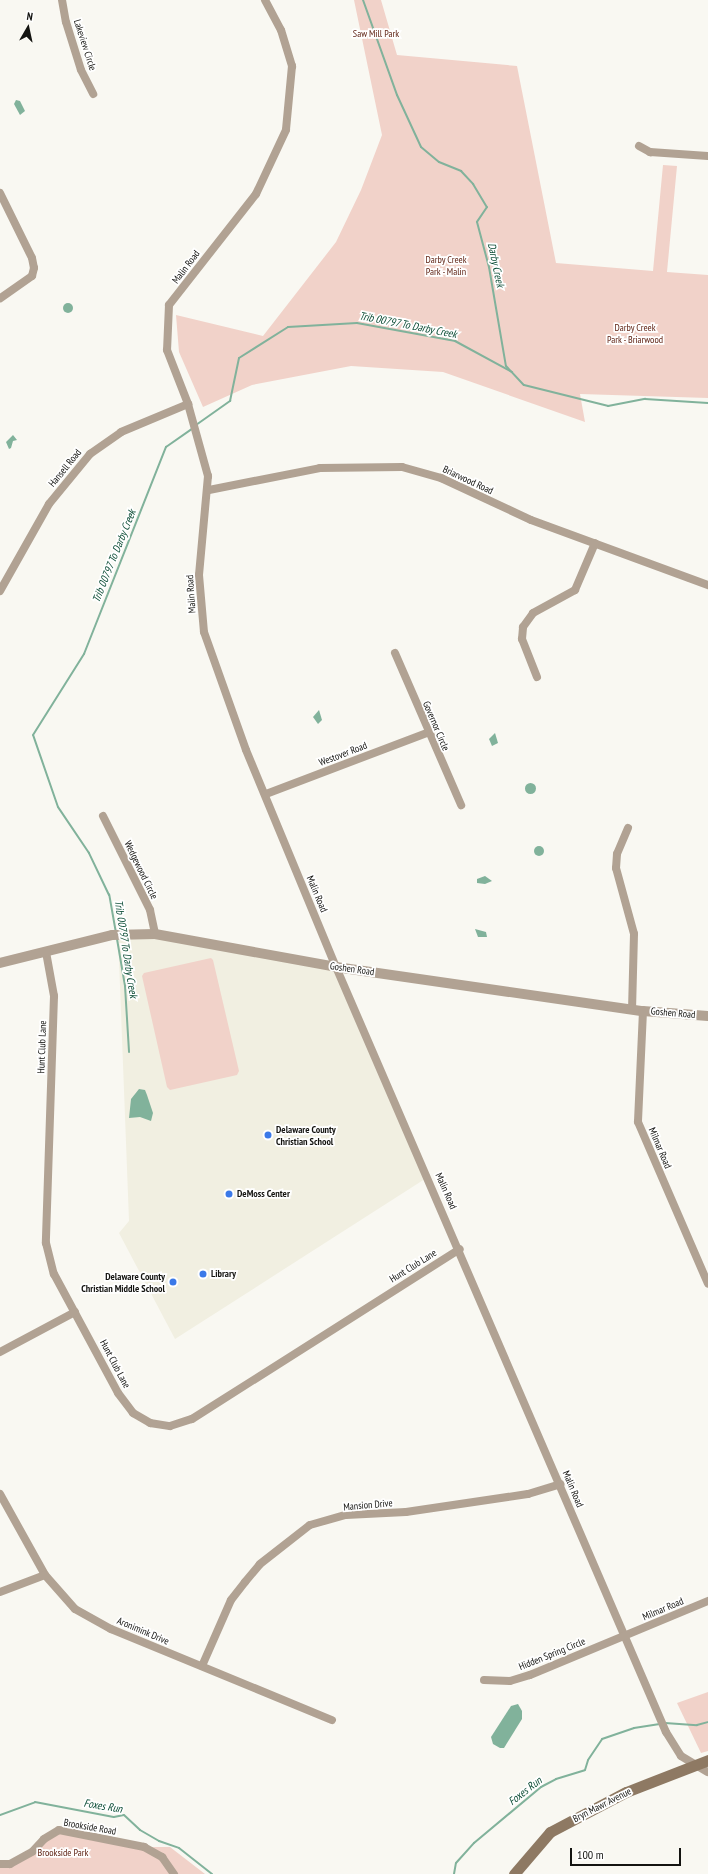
<!DOCTYPE html>
<style>
body{margin:0}
#map{position:relative;width:708px;height:1874px;overflow:hidden;background:#f9f8f2;font-family:"PT Sans Narrow",sans-serif}
div>[style]{position:absolute}
.built>*{inset:0;background:#f1efe1}
.green>*{inset:0;background:#f1d2c9}
.water>*{inset:0;background:#81b29b}
.round{border-radius:50%}
.stream>*{height:2px;margin:-1px;padding:0 1px;transform-origin:1px;border-radius:1px;background:#81b29b}
.minor>*{height:8px;margin:-4px;padding:0 4px;transform-origin:4px;border-radius:4px;background:#b1a293}
.tertiary>*{height:10px;margin:-5px;padding:0 5px;transform-origin:5px;border-radius:5px;background:#b1a293}
.secondary>*{height:11px;margin:-5.5px;padding:0 5.5px;transform-origin:5.5px;border-radius:5.5px;background:#8e7963}
.dots>*{width:11px;height:11px;translate:-50% -50%;box-sizing:border-box;border:2px solid #fff;border-radius:50%}
span{translate:-50% -50%;white-space:nowrap;text-align:center;line-height:1.15;-webkit-text-stroke:3.5px #fff;paint-order:stroke}
.park-label{font-size:10px;color:#5f2314}
.street-label{font-size:10px;color:#141411}
.poi-label{font-size:10px;color:#141411;font-weight:700}
.left{translate:0 -50%;text-align:left}
.right{translate:-100% -50%;text-align:right}
.water-label{font-size:11px;color:#0b4c35;font-style:italic}
.north{position:absolute;left:8px;top:8px;width:40px;height:40px;-webkit-text-stroke:3px #fff;paint-order:stroke;rotate:9deg;font-size:11px;font-weight:700;line-height:16px;text-align:center;color:#141411}
.north::after{content:'';display:block;margin:auto;width:14px;height:18px;background:#141411;clip-path:polygon(50% 0,100% 100%,50% 72%,0 100%)}
.scale{position:absolute;left:570px;top:1848px;width:111px;height:18px;box-sizing:border-box;border:2px solid #141411;border-top:0;padding-left:5px;font-size:12px;line-height:14px;white-space:nowrap;color:#141411;-webkit-text-stroke:3px #fff;paint-order:stroke}
</style>
<div id="map">
<div class="built">
<div style="clip-path:polygon(135px 933px,336px 967px,428px 1177px,175px 1339px,119px 1233px,129px 1221px,118px 934px)"></div>
</div>
<div class="green">
<div style="clip-path:polygon(354px 0,381px 0,397px 55px,517px 66px,556px 263px,653px 271px,663px 165px,677px 166px,667px 272px,708px 275px,708px 398px,580px 394px,585px 422px,443px 372px,351px 366px,252px 385px,203px 407px,179px 352px,176px 315px,263px 336px,336px 242px,361px 190px,382px 135px)"></div>
<div style="clip-path:polygon(211px 958px,213px 960px,239px 1071px,237px 1075px,170px 1090px,167px 1087px,142px 976px,144px 973px)"></div>
<div style="clip-path:polygon(708px 1692px,708px 1751px,701px 1753px,677px 1703px)"></div>
<div style="clip-path:polygon(59px 1830px,144px 1847px,170px 1847px,205px 1874px,0 1874px,0 1864px,10px 1864px)"></div>
</div>
<div class="water">
<div style="clip-path:polygon(16px 100px,20px 101px,25px 111px,20px 115px,14px 104px)"></div>
<div class="round" style="left:63px;top:303px;width:10px;height:10px"></div>
<div style="clip-path:polygon(13px 435px,17px 440px,13px 441px,11px 448px,9px 449px,6px 442px)"></div>
<div style="clip-path:polygon(319px 710px,322px 720px,318px 724px,313px 717px)"></div>
<div style="clip-path:polygon(495px 733px,498px 743px,492px 746px,489px 739px)"></div>
<div class="round" style="left:524.5px;top:782.5px;width:11px;height:11px"></div>
<div class="round" style="left:534px;top:846px;width:10px;height:10px"></div>
<div style="clip-path:polygon(485px 876px,492px 881px,485px 884px,477px 883px,477px 879px)"></div>
<div style="clip-path:polygon(475px 929px,486px 932px,487px 937px,478px 937px)"></div>
<div style="clip-path:polygon(139px 1089px,145px 1090px,147px 1095px,153px 1113px,151px 1121px,140px 1117px,129px 1118px,131px 1099px)"></div>
<div style="clip-path:polygon(518px 1704px,522px 1711px,522px 1719px,504px 1748px,500px 1748px,493px 1744px,491px 1737px,511px 1706px)"></div>
</div>
<div class="stream">
<div style="left:363px;top:0;width:101px;rotate:70.3deg"></div>
<div style="left:397px;top:95px;width:57px;rotate:65.2deg"></div>
<div style="left:421px;top:147px;width:23px;rotate:40deg"></div>
<div style="left:439px;top:162px;width:24px;rotate:22deg"></div>
<div style="left:461px;top:171px;width:18px;rotate:47deg"></div>
<div style="left:473px;top:184px;width:27px;rotate:59deg"></div>
<div style="left:487px;top:207px;width:18px;rotate:124deg"></div>
<div style="left:477px;top:222px;width:47px;rotate:75.1deg"></div>
<div style="left:489px;top:267px;width:100px;rotate:80.3deg"></div>
<div style="left:506px;top:366px;width:26px;rotate:47deg"></div>
<div style="left:524px;top:385px;width:87px;rotate:14deg"></div>
<div style="left:608px;top:406px;width:38px;rotate:-11deg"></div>
<div style="left:645px;top:399px;width:63px;rotate:3.6deg"></div>
<div style="left:196px;top:425px;width:42px;rotate:-35.2deg"></div>
<div style="left:230px;top:401px;width:44px;rotate:-78.2deg"></div>
<div style="left:239px;top:358px;width:58px;rotate:-32.3deg"></div>
<div style="left:288px;top:327px;width:69px;rotate:-3.3deg"></div>
<div style="left:357px;top:323px;width:100px;rotate:10.4deg"></div>
<div style="left:455px;top:341px;width:65px;rotate:28.5deg"></div>
<div style="left:116px;top:933px;width:39px;rotate:-100deg"></div>
<div style="left:109px;top:895px;width:47px;rotate:-115.5deg"></div>
<div style="left:89px;top:853px;width:55px;rotate:-124deg"></div>
<div style="left:58px;top:807px;width:76px;rotate:-109.1deg"></div>
<div style="left:33px;top:735px;width:96px;rotate:-57.8deg"></div>
<div style="left:84px;top:654px;width:223px;rotate:-68.4deg"></div>
<div style="left:166px;top:447px;width:33px;rotate:-35deg"></div>
<div style="left:117px;top:939px;width:48px;rotate:80.3deg"></div>
<div style="left:125px;top:986px;width:66px;rotate:86.5deg"></div>
<div style="left:665px;top:1723px;width:32px;rotate:4deg"></div>
<div style="left:697px;top:1725px;width:11px;rotate:-15deg"></div>
<div style="left:0;top:1815px;width:37px;rotate:-20deg"></div>
<div style="left:35px;top:1802px;width:80px;rotate:10.8deg"></div>
<div style="left:114px;top:1817px;width:10px;rotate:-11deg"></div>
<div style="left:124px;top:1815px;width:22px;rotate:43deg"></div>
<div style="left:140px;top:1830px;width:22px;rotate:30deg"></div>
<div style="left:159px;top:1841px;width:21px;rotate:19deg"></div>
<div style="left:179px;top:1848px;width:42px;rotate:38.2deg"></div>
<div style="left:454px;top:1874px;width:11px;rotate:-80deg"></div>
<div style="left:456px;top:1863px;width:27px;rotate:-48deg"></div>
<div style="left:474px;top:1843px;width:87px;rotate:-39.9deg"></div>
<div style="left:541px;top:1787px;width:17px;rotate:-28deg"></div>
<div style="left:556px;top:1779px;width:30px;rotate:-17deg"></div>
<div style="left:585px;top:1770px;width:10px;rotate:-73deg"></div>
<div style="left:588px;top:1760px;width:25px;rotate:-56deg"></div>
<div style="left:602px;top:1739px;width:34px;rotate:-19deg"></div>
<div style="left:634px;top:1728px;width:26px;rotate:-9deg"></div>
</div>
<div class="minor">
<div style="left:62px;top:0;width:22px;rotate:80deg"></div>
<div style="left:66px;top:22px;width:50px;rotate:72.6deg"></div>
<div style="left:81px;top:70px;width:27px;rotate:63deg"></div>
<div style="left:265px;top:0;width:34px;rotate:62deg"></div>
<div style="left:281px;top:30px;width:38px;rotate:73deg"></div>
<div style="left:292px;top:66px;width:64px;rotate:95.4deg"></div>
<div style="left:286px;top:130px;width:71px;rotate:115.1deg"></div>
<div style="left:256px;top:194px;width:141px;rotate:128.1deg"></div>
<div style="left:169px;top:305px;width:45px;rotate:92.5deg"></div>
<div style="left:167px;top:350px;width:58px;rotate:68.7deg"></div>
<div style="left:188px;top:404px;width:75px;rotate:74.5deg"></div>
<div style="left:208px;top:476px;width:99px;rotate:95.2deg"></div>
<div style="left:199px;top:575px;width:57px;rotate:85deg"></div>
<div style="left:204px;top:632px;width:125px;rotate:70.4deg"></div>
<div style="left:246px;top:750px;width:235px;rotate:67.5deg"></div>
<div style="left:336px;top:967px;width:833px;rotate:66.67deg"></div>
<div style="left:666px;top:1732px;width:28px;rotate:58deg"></div>
<div style="left:681px;top:1756px;width:31px;rotate:31deg"></div>
<div style="left:639px;top:146px;width:13px;rotate:29deg"></div>
<div style="left:650px;top:152px;width:58px;rotate:3.9deg"></div>
<div style="left:0;top:193px;width:72px;rotate:63.8deg"></div>
<div style="left:32px;top:258px;width:10px;rotate:79deg"></div>
<div style="left:34px;top:268px;width:8px;rotate:104deg"></div>
<div style="left:32px;top:276px;width:39px;rotate:145deg"></div>
<div style="left:209px;top:490px;width:113px;rotate:-11.2deg"></div>
<div style="left:320px;top:468px;width:82px;rotate:-0.7deg"></div>
<div style="left:402px;top:467px;width:41px;rotate:15.8deg"></div>
<div style="left:441px;top:478px;width:99px;rotate:25deg"></div>
<div style="left:531px;top:520px;width:189px;rotate:20.2deg"></div>
<div style="left:0;top:591px;width:100px;rotate:-60.6deg"></div>
<div style="left:49px;top:504px;width:65px;rotate:-50.6deg"></div>
<div style="left:90px;top:454px;width:38px;rotate:-35deg"></div>
<div style="left:121px;top:432px;width:73px;rotate:-22.7deg"></div>
<div style="left:395px;top:653px;width:166px;rotate:66.5deg"></div>
<div style="left:537px;top:677px;width:41px;rotate:-111.5deg"></div>
<div style="left:522px;top:639px;width:12px;rotate:-85deg"></div>
<div style="left:523px;top:627px;width:17px;rotate:-54deg"></div>
<div style="left:533px;top:613px;width:48px;rotate:-28.7deg"></div>
<div style="left:575px;top:590px;width:51px;rotate:-66.9deg"></div>
<div style="left:266px;top:794px;width:172px;rotate:-20.8deg"></div>
<div style="left:103px;top:816px;width:105px;rotate:63.4deg"></div>
<div style="left:150px;top:910px;width:25px;rotate:78deg"></div>
<div style="left:628px;top:828px;width:28px;rotate:113deg"></div>
<div style="left:617px;top:854px;width:14px;rotate:94deg"></div>
<div style="left:616px;top:868px;width:68px;rotate:74.7deg"></div>
<div style="left:634px;top:934px;width:75px;rotate:91.5deg"></div>
<div style="left:46px;top:952px;width:45px;rotate:79.7deg"></div>
<div style="left:54px;top:996px;width:247px;rotate:91.9deg"></div>
<div style="left:46px;top:1243px;width:32px;rotate:76deg"></div>
<div style="left:54px;top:1274px;width:135px;rotate:61.7deg"></div>
<div style="left:118px;top:1393px;width:25px;rotate:53deg"></div>
<div style="left:133px;top:1413px;width:20px;rotate:30deg"></div>
<div style="left:150px;top:1423px;width:20px;rotate:9deg"></div>
<div style="left:170px;top:1426px;width:23px;rotate:-18deg"></div>
<div style="left:192px;top:1419px;width:317px;rotate:-32.4deg"></div>
<div style="left:643px;top:1011px;width:111px;rotate:92.6deg"></div>
<div style="left:638px;top:1122px;width:176px;rotate:66.6deg"></div>
<div style="left:0;top:1352px;width:85px;rotate:-28.1deg"></div>
<div style="left:0;top:1494px;width:93px;rotate:60.9deg"></div>
<div style="left:45px;top:1575px;width:45px;rotate:48.6deg"></div>
<div style="left:75px;top:1609px;width:41px;rotate:29.1deg"></div>
<div style="left:111px;top:1629px;width:239px;rotate:22.4deg"></div>
<div style="left:0;top:1592px;width:48px;rotate:-20.7deg"></div>
<div style="left:202px;top:1666px;width:72px;rotate:-66.3deg"></div>
<div style="left:231px;top:1600px;width:23px;rotate:-52deg"></div>
<div style="left:245px;top:1582px;width:23px;rotate:-50deg"></div>
<div style="left:260px;top:1564px;width:63px;rotate:-38deg"></div>
<div style="left:310px;top:1525px;width:37px;rotate:-16deg"></div>
<div style="left:346px;top:1515px;width:60px;rotate:-2.9deg"></div>
<div style="left:406px;top:1512px;width:123px;rotate:-8.4deg"></div>
<div style="left:528px;top:1494px;width:34px;rotate:-17deg"></div>
<div style="left:484px;top:1680px;width:26px;rotate:2deg"></div>
<div style="left:510px;top:1681px;width:21px;rotate:-17deg"></div>
<div style="left:530px;top:1675px;width:193px;rotate:-22.6deg"></div>
<div style="left:0;top:1864px;width:10px"></div>
<div style="left:10px;top:1864px;width:26px;rotate:-29deg"></div>
<div style="left:33px;top:1851px;width:16px;rotate:-47deg"></div>
<div style="left:44px;top:1839px;width:17px;rotate:-31deg"></div>
<div style="left:59px;top:1830px;width:87px;rotate:11.3deg"></div>
<div style="left:144px;top:1847px;width:21px;rotate:29deg"></div>
<div style="left:162px;top:1857px;width:21px;rotate:55deg"></div>
</div>
<div class="tertiary">
<div style="left:0;top:963px;width:115px;rotate:-14deg"></div>
<div style="left:112px;top:935px;width:43px;rotate:-1.3deg"></div>
<div style="left:155px;top:934px;width:184px;rotate:10.3deg"></div>
<div style="left:336px;top:967px;width:310px;rotate:8.2deg"></div>
<div style="left:643px;top:1011px;width:65px;rotate:4.4deg"></div>
</div>
<div class="secondary">
<div style="left:514px;top:1874px;width:55px;rotate:-49.4deg"></div>
<div style="left:550px;top:1832px;width:86px;rotate:-27.8deg"></div>
<div style="left:626px;top:1792px;width:88px;rotate:-21.3deg"></div>
</div>
<div class="dots">
<div style="left:268px;top:1135px;background:#3b79e8"></div>
<div style="left:229px;top:1194px;background:#3b79e8"></div>
<div style="left:203px;top:1274px;background:#3b79e8"></div>
<div style="left:173px;top:1282px;background:#3b79e8"></div>
</div>
<div class="park-label">
<span style="left:376px;top:34px">Saw Mill Park</span>
<span style="left:446px;top:265px">Darby Creek<br>Park - Malin</span>
<span style="left:635px;top:333px">Darby Creek<br>Park - Briarwood</span>
<span style="left:63px;top:1853px">Brookside Park</span>
</div>
<div class="street-label">
<span style="left:85px;top:45px;rotate:72deg">Lakeview Circle</span>
<span style="left:186px;top:267px;rotate:-53deg">Malin Road</span>
<span style="left:65px;top:468px;rotate:-51deg">Hansell Road</span>
<span style="left:468px;top:480px;rotate:25deg">Briarwood Road</span>
<span style="left:191px;top:594px;rotate:-94deg">Malin Road</span>
<span style="left:436px;top:726px;rotate:67deg">Governor Circle</span>
<span style="left:343px;top:754px;rotate:-21deg">Westover Road</span>
<span style="left:141px;top:870px;rotate:64deg">Wedgewood Circle</span>
<span style="left:317px;top:894px;rotate:67deg">Malin Road</span>
<span style="left:352px;top:969px;rotate:8deg">Goshen Road</span>
<span style="left:673px;top:1013px;rotate:5deg">Goshen Road</span>
<span style="left:42px;top:1047px;rotate:-88deg">Hunt Club Lane</span>
<span style="left:660px;top:1148px;rotate:67deg">Milmar Road</span>
<span style="left:446px;top:1191px;rotate:66deg">Malin Road</span>
<span style="left:413px;top:1266px;rotate:-32deg">Hunt Club Lane</span>
<span style="left:115px;top:1364px;rotate:62deg">Hunt Club Lane</span>
<span style="left:573px;top:1489px;rotate:67deg">Malin Road</span>
<span style="left:368px;top:1505px;rotate:-5deg">Mansion Drive</span>
<span style="left:663px;top:1609px;rotate:-23deg">Milmar Road</span>
<span style="left:143px;top:1631px;rotate:23deg">Aronimink Drive</span>
<span style="left:552px;top:1654px;rotate:-22deg">Hidden Spring Circle</span>
<span style="left:602px;top:1805px;rotate:-27deg">Bryn Mawr Avenue</span>
<span style="left:90px;top:1827px;rotate:10deg">Brookside Road</span>
</div>
<div class="poi-label">
<span class="left" style="left:276px;top:1135px">Delaware County<br>Christian School</span>
<span class="left" style="left:237px;top:1194px">DeMoss Center</span>
<span class="left" style="left:211px;top:1274px">Library</span>
<span class="right" style="left:165px;top:1282px">Delaware County<br>Christian Middle School</span>
</div>
<div class="water-label">
<span style="left:496px;top:265px;rotate:78deg">Darby Creek</span>
<span style="left:408px;top:325px;rotate:11deg">Trib 00797 To Darby Creek</span>
<span style="left:114px;top:556px;rotate:-68deg">Trib 00797 To Darby Creek</span>
<span style="left:126px;top:949px;rotate:81deg">Trib 00797 To Darby Creek</span>
<span style="left:525px;top:1791px;rotate:-38deg">Foxes Run</span>
<span style="left:103px;top:1806px;rotate:9deg">Foxes Run</span>
</div>
<div class="north">N</div>
<div class="scale">100 m</div>
</div>
